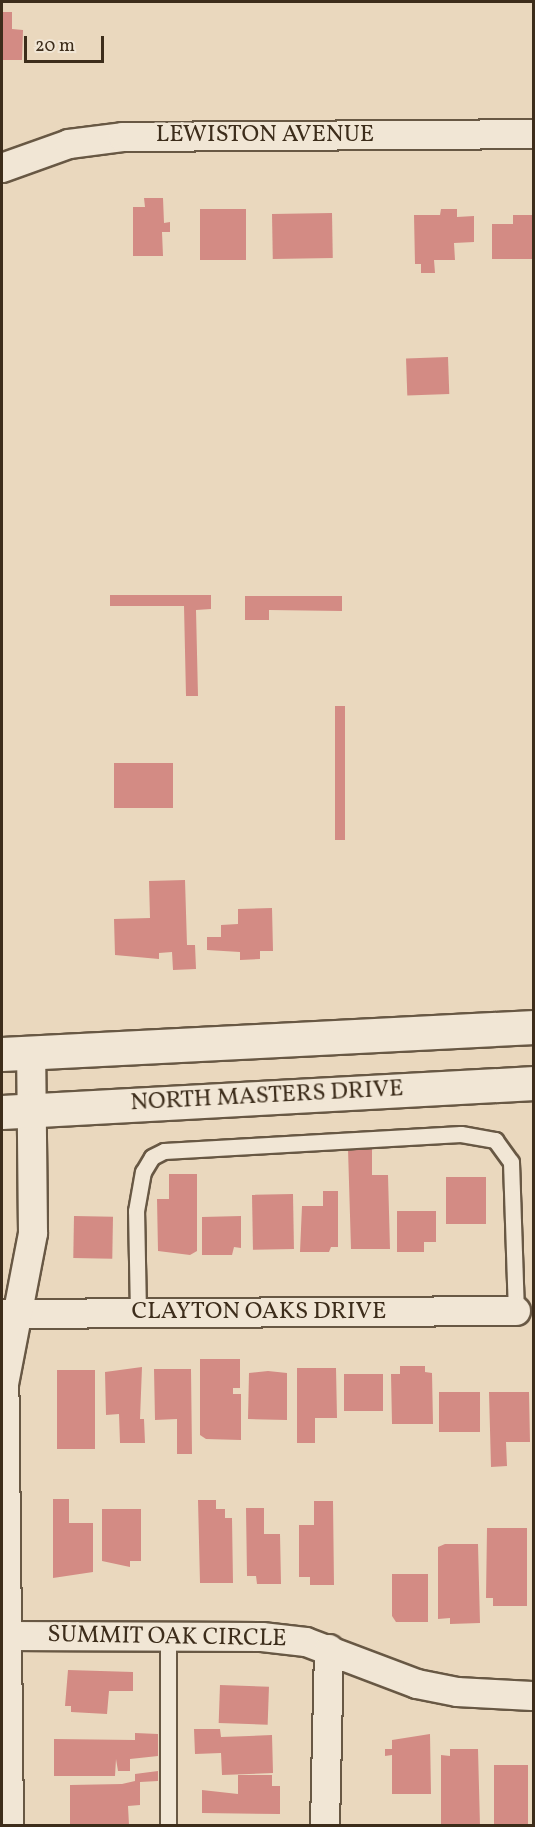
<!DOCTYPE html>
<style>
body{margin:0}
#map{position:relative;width:535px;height:1827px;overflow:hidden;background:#ead8be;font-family:Vollkorn,serif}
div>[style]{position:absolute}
.building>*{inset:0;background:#d38b84;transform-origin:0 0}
.roads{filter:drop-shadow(2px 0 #685844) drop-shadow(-2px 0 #685844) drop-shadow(0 2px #685844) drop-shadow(0 -2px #685844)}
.lane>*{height:15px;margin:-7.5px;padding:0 7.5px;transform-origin:7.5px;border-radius:7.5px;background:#f1e6d5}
.street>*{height:28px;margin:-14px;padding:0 14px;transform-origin:14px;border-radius:14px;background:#f1e6d5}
.secondary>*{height:33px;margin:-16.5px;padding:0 16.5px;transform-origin:16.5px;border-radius:16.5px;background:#f1e6d5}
span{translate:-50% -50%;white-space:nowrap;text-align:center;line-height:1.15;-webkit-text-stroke:5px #f1e6d5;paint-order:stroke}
.street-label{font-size:24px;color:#3d2d1b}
.frame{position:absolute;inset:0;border:3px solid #3d2d1b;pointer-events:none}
.scale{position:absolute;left:24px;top:36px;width:80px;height:27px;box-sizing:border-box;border:3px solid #3d2d1b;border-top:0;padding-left:8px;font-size:18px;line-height:21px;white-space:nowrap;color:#3d2d1b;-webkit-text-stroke:4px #f1e6d5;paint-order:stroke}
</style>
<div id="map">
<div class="building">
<div style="clip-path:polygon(2px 12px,12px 12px,12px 29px,23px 30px,22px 60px,2px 60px)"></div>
<div style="clip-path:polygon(144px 198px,163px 198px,164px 223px,170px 222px,170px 232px,162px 232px,163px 256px,133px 256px,133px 207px,145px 207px)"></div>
<div style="left:200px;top:209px;width:46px;height:51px"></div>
<div style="clip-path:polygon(441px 209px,457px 209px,457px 217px,474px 216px,474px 242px,454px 243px,455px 260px,434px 260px,435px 273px,421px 273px,421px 264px,415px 264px,414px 215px,440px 215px)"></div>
<div style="left:332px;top:213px;width:45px;height:60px;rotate:89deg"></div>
<div style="clip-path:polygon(513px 215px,534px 215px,534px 259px,492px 259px,492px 224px,513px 224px)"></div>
<div style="left:448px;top:357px;width:37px;height:42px;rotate:88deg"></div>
<div style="clip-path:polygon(110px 595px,211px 595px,211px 609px,196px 610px,198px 696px,186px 696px,184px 606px,110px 606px)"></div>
<div style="clip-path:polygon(245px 596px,342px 596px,342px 611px,269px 610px,269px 620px,245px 620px)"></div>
<div style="left:335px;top:706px;width:10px;height:134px"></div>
<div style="left:114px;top:763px;width:59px;height:45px"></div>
<div style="clip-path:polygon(185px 880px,187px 945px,195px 945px,196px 969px,173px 970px,172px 952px,159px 953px,159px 959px,115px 955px,114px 919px,150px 918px,149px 881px)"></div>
<div style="clip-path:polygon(272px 908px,273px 951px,260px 951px,260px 959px,240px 960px,240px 952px,207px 950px,207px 937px,221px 937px,221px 925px,238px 924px,238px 909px)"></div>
<div style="clip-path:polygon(348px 1149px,372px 1149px,372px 1175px,388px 1175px,390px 1249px,351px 1249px)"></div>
<div style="clip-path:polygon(169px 1174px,197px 1174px,197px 1251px,190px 1255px,158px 1251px,157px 1199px,169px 1199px)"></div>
<div style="left:446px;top:1177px;width:40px;height:47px"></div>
<div style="clip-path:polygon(323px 1191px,338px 1191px,338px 1247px,331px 1247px,329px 1252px,300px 1252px,302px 1206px,323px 1206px)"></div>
<div style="left:293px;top:1194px;width:55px;height:41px;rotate:89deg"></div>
<div style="clip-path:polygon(397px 1211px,436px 1211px,436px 1242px,424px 1242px,424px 1252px,397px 1252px)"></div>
<div style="left:74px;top:1216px;width:39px;height:42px;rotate:1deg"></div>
<div style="clip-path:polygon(241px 1216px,241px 1248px,234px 1247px,232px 1255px,202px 1255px,202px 1217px)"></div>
<div style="clip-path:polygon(200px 1359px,240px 1359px,240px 1388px,233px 1388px,233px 1394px,241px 1394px,241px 1440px,206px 1439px,200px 1435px)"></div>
<div style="clip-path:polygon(400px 1366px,425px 1366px,425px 1372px,432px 1373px,433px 1424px,392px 1424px,391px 1374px,400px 1374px)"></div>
<div style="clip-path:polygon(142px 1367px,140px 1419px,144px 1419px,145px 1443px,120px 1443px,119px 1414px,106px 1415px,105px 1372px)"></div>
<div style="clip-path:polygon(297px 1368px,336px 1368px,337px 1418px,315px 1418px,315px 1443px,297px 1443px)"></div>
<div style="clip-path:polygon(154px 1369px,191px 1369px,192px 1454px,177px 1454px,177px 1419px,155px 1420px)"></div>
<div style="left:57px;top:1370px;width:38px;height:79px"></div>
<div style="clip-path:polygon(268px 1371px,287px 1373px,287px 1420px,248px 1419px,249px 1373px)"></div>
<div style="left:344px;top:1374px;width:39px;height:37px"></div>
<div style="left:480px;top:1392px;width:40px;height:41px;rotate:90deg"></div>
<div style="clip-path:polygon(489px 1392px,529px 1392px,530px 1442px,506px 1442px,507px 1466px,491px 1467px)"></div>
<div style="clip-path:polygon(53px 1499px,69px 1499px,69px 1523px,93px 1523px,93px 1572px,53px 1578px)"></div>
<div style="clip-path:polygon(198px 1500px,216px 1500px,216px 1509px,225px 1509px,225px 1518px,232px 1518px,233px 1583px,200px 1583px)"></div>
<div style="clip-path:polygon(314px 1501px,333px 1501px,334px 1585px,310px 1585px,310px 1577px,299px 1577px,299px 1525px,314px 1525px)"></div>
<div style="clip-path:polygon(246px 1508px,264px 1508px,264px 1534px,280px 1534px,281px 1584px,257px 1584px,256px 1576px,247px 1576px)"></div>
<div style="clip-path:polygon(102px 1509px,141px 1509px,141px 1561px,130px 1561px,130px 1567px,102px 1561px)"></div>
<div style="clip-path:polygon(487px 1528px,527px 1528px,527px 1606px,493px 1606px,493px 1598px,486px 1598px)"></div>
<div style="clip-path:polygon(445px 1544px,478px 1544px,480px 1623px,450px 1624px,450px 1618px,438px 1619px,438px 1547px)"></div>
<div style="clip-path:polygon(392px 1574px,428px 1574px,428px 1622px,396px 1622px,392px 1616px)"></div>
<div style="clip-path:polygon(68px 1670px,133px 1672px,133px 1691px,109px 1691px,107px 1714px,71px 1712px,71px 1706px,65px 1706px)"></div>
<div style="left:220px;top:1685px;width:49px;height:38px;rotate:2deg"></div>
<div style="clip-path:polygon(194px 1729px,220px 1729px,221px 1737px,272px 1735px,273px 1773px,222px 1775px,221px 1753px,195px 1754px)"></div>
<div style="clip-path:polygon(135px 1733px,158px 1734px,158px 1756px,130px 1759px,130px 1771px,118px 1771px,116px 1759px,115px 1776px,54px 1776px,54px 1739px,135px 1740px)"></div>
<div style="clip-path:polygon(430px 1734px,431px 1794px,392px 1794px,392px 1755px,385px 1756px,385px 1749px,392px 1749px,392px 1740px)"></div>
<div style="clip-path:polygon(450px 1749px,478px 1749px,480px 1826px,441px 1826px,441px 1755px,450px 1756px)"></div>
<div style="left:494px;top:1765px;width:34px;height:61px"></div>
<div style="clip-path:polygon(158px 1771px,158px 1781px,140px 1782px,140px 1805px,128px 1806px,129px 1825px,70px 1825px,70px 1785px,122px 1784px,135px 1781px,135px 1774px)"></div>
<div style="clip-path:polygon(238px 1775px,272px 1775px,272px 1786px,280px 1786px,280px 1814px,202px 1813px,202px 1790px,238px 1794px)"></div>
</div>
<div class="roads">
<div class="lane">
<div style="left:138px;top:1313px;width:102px;rotate:-91.1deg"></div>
<div style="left:136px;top:1211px;width:40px;rotate:-80deg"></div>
<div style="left:143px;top:1172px;width:17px;rotate:-59deg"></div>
<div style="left:152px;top:1157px;width:13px;rotate:-27deg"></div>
<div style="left:164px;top:1151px;width:297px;rotate:-3.3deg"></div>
<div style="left:461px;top:1134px;width:35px;rotate:10deg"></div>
<div style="left:495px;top:1140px;width:27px;rotate:54deg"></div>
<div style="left:511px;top:1162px;width:149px;rotate:88.1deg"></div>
<div style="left:168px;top:1636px;width:190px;rotate:90deg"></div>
</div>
<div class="street">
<div style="left:2px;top:168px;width:71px;rotate:-19.7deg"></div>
<div style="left:69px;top:144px;width:54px;rotate:-7.4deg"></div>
<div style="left:123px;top:137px;width:411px;rotate:-0.4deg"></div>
<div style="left:2px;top:1314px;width:514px;rotate:-0.33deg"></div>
<div style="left:8px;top:1636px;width:254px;rotate:0.2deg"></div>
<div style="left:262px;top:1637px;width:44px;rotate:6.5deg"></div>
<div style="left:306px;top:1642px;width:119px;rotate:20.7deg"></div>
<div style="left:417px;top:1684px;width:41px;rotate:11.3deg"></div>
<div style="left:457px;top:1692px;width:75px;rotate:3.1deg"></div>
<div style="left:9px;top:1826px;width:442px;rotate:-90.6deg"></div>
<div style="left:4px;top:1384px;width:154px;rotate:-79.1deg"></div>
<div style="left:33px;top:1233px;width:179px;rotate:-90.6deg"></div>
<div style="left:325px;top:1826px;width:177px;rotate:-88.7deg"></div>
</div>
<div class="secondary">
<div style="left:2px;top:1054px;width:533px;rotate:-2.91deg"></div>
<div style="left:2px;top:1112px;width:533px;rotate:-3.12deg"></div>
</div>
</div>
<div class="street-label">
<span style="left:265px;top:136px">LEWISTON AVENUE</span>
<span style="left:267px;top:1097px;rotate:-3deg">NORTH MASTERS DRIVE</span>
<span style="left:259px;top:1313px">CLAYTON OAKS DRIVE</span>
<span style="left:167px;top:1638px;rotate:1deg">SUMMIT OAK CIRCLE</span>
</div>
<div class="frame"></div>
<div class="scale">20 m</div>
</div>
